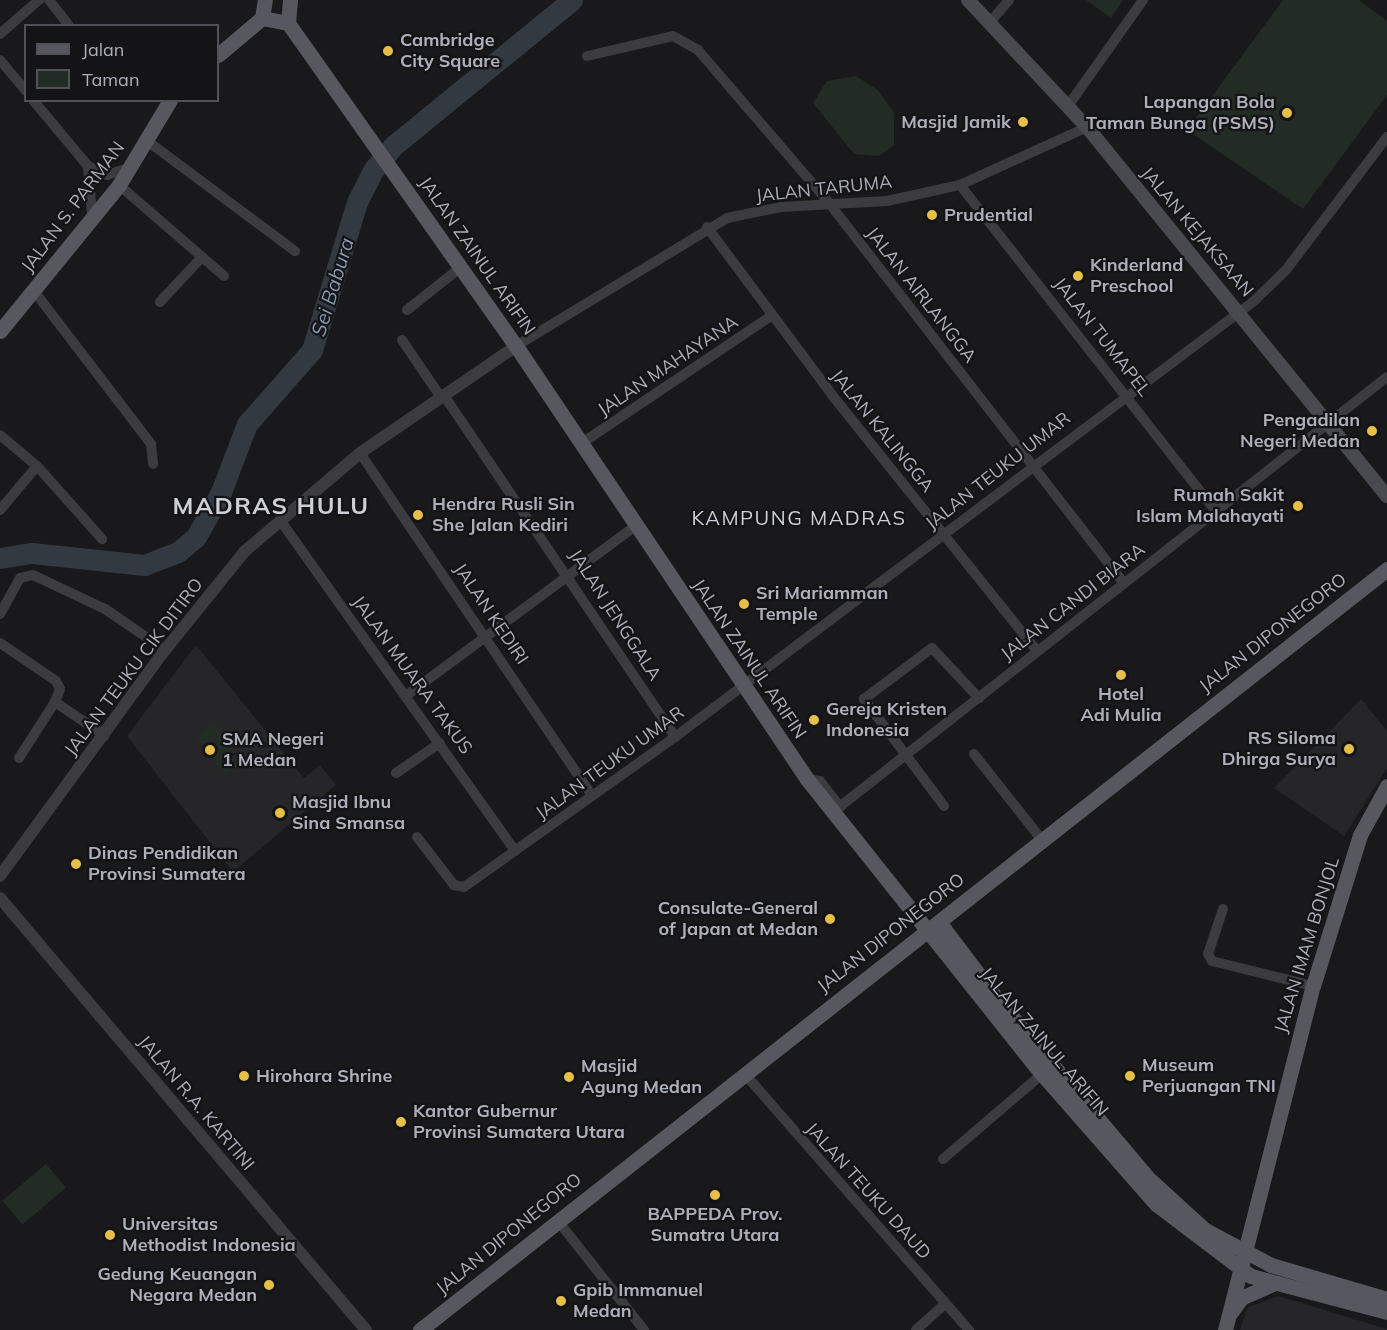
<!DOCTYPE html>
<style>
body{margin:0}
#map{position:relative;width:1387px;height:1330px;overflow:hidden;background:#19191b;font-family:Mulish,sans-serif}
div>[style]{position:absolute}
.built>*{inset:0;background:#262528}
.green>*{inset:0;background:#232b25;transform-origin:0 0}
.river>*{height:21px;margin:-10.5px;padding:0 10.5px;transform-origin:10.5px;border-radius:10.5px;background:#323940}
.minor>*{height:10px;margin:-5px;padding:0 5px;transform-origin:5px;border-radius:5px;background:#3b3b40}
.tertiary>*{height:12px;margin:-6px;padding:0 6px;transform-origin:6px;border-radius:6px;background:#3b3b40}
.secondary>*{height:14px;margin:-7px;padding:0 7px;transform-origin:7px;border-radius:7px;background:#494a50}
.primary>*{height:15px;margin:-7.5px;padding:0 7.5px;transform-origin:7.5px;border-radius:7.5px;background:#57585f}
.dots>*{width:16px;height:16px;translate:-50% -50%;box-sizing:border-box;border:3px solid #141416;border-radius:50%}
span{translate:-50% -50%;white-space:nowrap;text-align:center;line-height:1.15;-webkit-text-stroke:4.5px #141416;paint-order:stroke}
.poi-label{font-size:18px;color:#adafba;font-weight:700}
.left{translate:0 -50%;text-align:left}
.right{translate:-100% -50%;text-align:right}
.street-label{font-size:18px;color:#adafba}
.water-label{font-size:20px;color:#879ab2;font-style:italic}
.neighbourhood-label{font-size:20px;color:#cdcfd6;letter-spacing:1.5px}
.district-label{font-size:24px;color:#cdcfd6;font-weight:700;letter-spacing:1.5px}
.legend{position:absolute;left:24px;top:24px;width:195px;height:78px;box-sizing:border-box;background:#141416;border:2px solid #515258;margin:0;padding:8px 10px;list-style:none;font-size:18px;color:#adafba}
.legend li{display:flex;align-items:center;gap:12px;height:30px}
.legend b{width:30px;border:2px solid #515258}
</style>
<div id="map">
<div class="built">
<div style="clip-path:polygon(196px 645px,304px 778px,320px 765px,336px 785px,233px 872px,127px 736px)"></div>
<div style="clip-path:polygon(1361px 699px,1387px 731px,1387px 768px,1344px 836px,1274px 788px)"></div>
<div style="clip-path:polygon(1278px 1296px,1387px 1329px,1387px 1330px,1240px 1330px,1247px 1308px)"></div>
</div>
<div class="green">
<div style="clip-path:polygon(1086px 0,1123px 0,1111px 18px)"></div>
<div style="clip-path:polygon(1283px 0,1359px 0,1387px 21px,1387px 95px,1303px 209px,1187px 130px)"></div>
<div style="clip-path:polygon(856px 76px,878px 90px,894px 113px,894px 145px,879px 156px,854px 154px,813px 103px,827px 81px)"></div>
<div style="left:214px;top:724px;width:47px;height:22px;rotate:54deg"></div>
<div style="left:46px;top:1164px;width:31px;height:57px;rotate:50deg"></div>
</div>
<div class="river">
<div style="left:0;top:558px;width:32px;rotate:-9deg"></div>
<div style="left:32px;top:553px;width:113px;rotate:6.1deg"></div>
<div style="left:144px;top:565px;width:36px;rotate:-21deg"></div>
<div style="left:178px;top:552px;width:23px;rotate:-40deg"></div>
<div style="left:196px;top:537px;width:51px;rotate:-60.9deg"></div>
<div style="left:221px;top:492px;width:73px;rotate:-69.1deg"></div>
<div style="left:247px;top:424px;width:98px;rotate:-48.7deg"></div>
<div style="left:312px;top:350px;width:155px;rotate:-73.1deg"></div>
<div style="left:357px;top:202px;width:37px;rotate:-63deg"></div>
<div style="left:374px;top:169px;width:30px;rotate:-50deg"></div>
<div style="left:393px;top:146px;width:231px;rotate:-39.2deg"></div>
</div>
<div class="minor">
<div style="left:49px;top:0;width:33px;rotate:52deg"></div>
<div style="left:990px;top:22px;width:29px;rotate:-49deg"></div>
<div style="left:0;top:34px;width:52px;rotate:-41.1deg"></div>
<div style="left:587px;top:56px;width:88px;rotate:-13.1deg"></div>
<div style="left:673px;top:36px;width:29px;rotate:29deg"></div>
<div style="left:698px;top:50px;width:201px;rotate:49.4deg"></div>
<div style="left:829px;top:203px;width:481px;rotate:52.2deg"></div>
<div style="left:0;top:60px;width:40px;rotate:50deg"></div>
<div style="left:33px;top:100px;width:86px;rotate:50.2deg"></div>
<div style="left:88px;top:166px;width:21px;rotate:25deg"></div>
<div style="left:107px;top:175px;width:22px;rotate:-18deg"></div>
<div style="left:1068px;top:106px;width:130px;rotate:-54.7deg"></div>
<div style="left:146px;top:140px;width:186px;rotate:36.7deg"></div>
<div style="left:88px;top:166px;width:49px;rotate:85.3deg"></div>
<div style="left:119px;top:185px;width:139px;rotate:40.9deg"></div>
<div style="left:960px;top:185px;width:415px;rotate:51.9deg"></div>
<div style="left:707px;top:227px;width:209px;rotate:53.3deg"></div>
<div style="left:832px;top:395px;width:328px;rotate:51.3deg"></div>
<div style="left:34px;top:291px;width:193px;rotate:52.6deg"></div>
<div style="left:151px;top:444px;width:20px;rotate:84deg"></div>
<div style="left:160px;top:302px;width:62px;rotate:-47deg"></div>
<div style="left:407px;top:310px;width:69px;rotate:-38.5deg"></div>
<div style="left:402px;top:340px;width:68px;rotate:55.8deg"></div>
<div style="left:516px;top:346px;width:247px;rotate:-31.2deg"></div>
<div style="left:727px;top:218px;width:55px;rotate:-11.5deg"></div>
<div style="left:781px;top:207px;width:106px;rotate:-3.2deg"></div>
<div style="left:887px;top:201px;width:75px;rotate:-12.4deg"></div>
<div style="left:960px;top:185px;width:140px;rotate:-24.5deg"></div>
<div style="left:443px;top:394px;width:414px;rotate:55.9deg"></div>
<div style="left:0;top:435px;width:48px;rotate:40deg"></div>
<div style="left:37px;top:466px;width:98px;rotate:48.3deg"></div>
<div style="left:582px;top:443px;width:228px;rotate:-33.9deg"></div>
<div style="left:360px;top:453px;width:414px;rotate:55.9deg"></div>
<div style="left:0;top:510px;width:57px;rotate:-49.9deg"></div>
<div style="left:280px;top:520px;width:406px;rotate:54.6deg"></div>
<div style="left:0;top:614px;width:41px;rotate:-60.9deg"></div>
<div style="left:20px;top:578px;width:13px;rotate:-13deg"></div>
<div style="left:33px;top:575px;width:80px;rotate:25.3deg"></div>
<div style="left:105px;top:609px;width:73px;rotate:34.3deg"></div>
<div style="left:0;top:643px;width:68px;rotate:34.2deg"></div>
<div style="left:56px;top:681px;width:9px;rotate:63deg"></div>
<div style="left:60px;top:689px;width:14px;rotate:111deg"></div>
<div style="left:55px;top:702px;width:60px;rotate:34.2deg"></div>
<div style="left:407px;top:695px;width:286px;rotate:-36.5deg"></div>
<div style="left:974px;top:754px;width:110px;rotate:51.7deg"></div>
<div style="left:19px;top:758px;width:67px;rotate:-57.3deg"></div>
<div style="left:396px;top:773px;width:53px;rotate:-34.3deg"></div>
<div style="left:807px;top:779px;width:13px;rotate:9deg"></div>
<div style="left:820px;top:781px;width:33px;rotate:52deg"></div>
<div style="left:944px;top:806px;width:134px;rotate:-126.8deg"></div>
<div style="left:864px;top:699px;width:85px;rotate:-36.9deg"></div>
<div style="left:932px;top:648px;width:69px;rotate:46.8deg"></div>
<div style="left:833px;top:812px;width:704px;rotate:-38.14deg"></div>
<div style="left:417px;top:837px;width:61px;rotate:52.4deg"></div>
<div style="left:454px;top:885px;width:10px;rotate:11deg"></div>
<div style="left:464px;top:887px;width:259px;rotate:-35.4deg"></div>
<div style="left:675px;top:737px;width:725px;rotate:-36.98deg"></div>
<div style="left:1254px;top:301px;width:45px;rotate:-44.1deg"></div>
<div style="left:1286px;top:270px;width:167px;rotate:-52.8deg"></div>
<div style="left:1223px;top:909px;width:47px;rotate:108.4deg"></div>
<div style="left:1208px;top:954px;width:8px;rotate:60deg"></div>
<div style="left:1212px;top:961px;width:104px;rotate:13.9deg"></div>
<div style="left:744px;top:1073px;width:342px;rotate:48.8deg"></div>
<div style="left:943px;top:1159px;width:130px;rotate:-40.6deg"></div>
<div style="left:558px;top:1221px;width:139px;rotate:51.7deg"></div>
<div style="left:916px;top:1330px;width:39px;rotate:-42deg"></div>
</div>
<div class="tertiary">
<div style="left:0;top:876px;width:280px;rotate:-53.9deg"></div>
<div style="left:165px;top:650px;width:127px;rotate:-51.1deg"></div>
<div style="left:245px;top:551px;width:151px;rotate:-40.4deg"></div>
<div style="left:360px;top:453px;width:189px;rotate:-34.4deg"></div>
<div style="left:0;top:898px;width:566px;rotate:49.73deg"></div>
</div>
<div class="secondary">
<div style="left:968px;top:0;width:174px;rotate:46.9deg"></div>
<div style="left:1087px;top:127px;width:476px;rotate:50.9deg"></div>
</div>
<div class="primary">
<div style="left:262px;top:18px;width:26px;rotate:11deg"></div>
<div style="left:288px;top:23px;width:395px;rotate:54.8deg"></div>
<div style="left:516px;top:346px;width:522px;rotate:56.1deg"></div>
<div style="left:807px;top:779px;width:377px;rotate:51.5deg"></div>
<div style="left:1042px;top:1074px;width:173px;rotate:48.8deg"></div>
<div style="left:1156px;top:1204px;width:119px;rotate:37.2deg"></div>
<div style="left:1251px;top:1276px;width:141px;rotate:14.8deg"></div>
<div style="left:262px;top:18px;width:18px;rotate:-81deg"></div>
<div style="left:288px;top:23px;width:23px;rotate:-85deg"></div>
<div style="left:218px;top:55px;width:57px;rotate:-40.1deg"></div>
<div style="left:0;top:331px;width:188px;rotate:-50.8deg"></div>
<div style="left:119px;top:185px;width:99px;rotate:-59deg"></div>
<div style="left:939px;top:922px;width:103px;rotate:52.9deg"></div>
<div style="left:1001px;top:1004px;width:226px;rotate:49.8deg"></div>
<div style="left:1147px;top:1177px;width:79px;rotate:42.4deg"></div>
<div style="left:1205px;top:1230px;width:75px;rotate:27.9deg"></div>
<div style="left:1271px;top:1265px;width:121px;rotate:16.3deg"></div>
<div style="left:1231px;top:1312px;width:17px;rotate:-54deg"></div>
<div style="left:1241px;top:1298px;width:36px;rotate:-24deg"></div>
<div style="left:420px;top:1330px;width:1231px;rotate:-38.2deg"></div>
<div style="left:1225px;top:1330px;width:355px;rotate:-75.7deg"></div>
<div style="left:1313px;top:986px;width:158px;rotate:-72.7deg"></div>
<div style="left:1360px;top:835px;width:56px;rotate:-61.1deg"></div>
</div>
<div class="dots">
<div style="left:388px;top:51px;background:#e5bf48"></div>
<div style="left:1287px;top:113px;background:#e5bf48"></div>
<div style="left:1023px;top:122px;background:#e5bf48"></div>
<div style="left:932px;top:215px;background:#e5bf48"></div>
<div style="left:1078px;top:276px;background:#e5bf48"></div>
<div style="left:1372px;top:431px;background:#e5bf48"></div>
<div style="left:1298px;top:506px;background:#e5bf48"></div>
<div style="left:418px;top:515px;background:#e5bf48"></div>
<div style="left:744px;top:604px;background:#e5bf48"></div>
<div style="left:1121px;top:675px;background:#e5bf48"></div>
<div style="left:814px;top:720px;background:#e5bf48"></div>
<div style="left:1349px;top:749px;background:#e5bf48"></div>
<div style="left:210px;top:750px;background:#e5bf48"></div>
<div style="left:280px;top:813px;background:#e5bf48"></div>
<div style="left:76px;top:864px;background:#e5bf48"></div>
<div style="left:830px;top:919px;background:#e5bf48"></div>
<div style="left:244px;top:1076px;background:#e5bf48"></div>
<div style="left:1130px;top:1076px;background:#e5bf48"></div>
<div style="left:569px;top:1077px;background:#e5bf48"></div>
<div style="left:401px;top:1122px;background:#e5bf48"></div>
<div style="left:715px;top:1195px;background:#e5bf48"></div>
<div style="left:110px;top:1235px;background:#e5bf48"></div>
<div style="left:269px;top:1285px;background:#e5bf48"></div>
<div style="left:561px;top:1301px;background:#e5bf48"></div>
</div>
<div class="poi-label">
<span class="left" style="left:400px;top:51px">Cambridge<br>City Square</span>
<span class="right" style="left:1275px;top:113px">Lapangan Bola<br>Taman Bunga (PSMS)</span>
<span class="right" style="left:1011px;top:122px">Masjid Jamik</span>
<span class="left" style="left:944px;top:215px">Prudential</span>
<span class="left" style="left:1090px;top:276px">Kinderland<br>Preschool</span>
<span class="right" style="left:1360px;top:431px">Pengadilan<br>Negeri Medan</span>
<span class="right" style="left:1284px;top:506px">Rumah Sakit<br>Islam Malahayati</span>
<span class="left" style="left:432px;top:515px">Hendra Rusli Sin<br>She Jalan Kediri</span>
<span class="left" style="left:756px;top:604px">Sri Mariamman<br>Temple</span>
<span style="left:1121px;top:705px">Hotel<br>Adi Mulia</span>
<span class="left" style="left:826px;top:720px">Gereja Kristen<br>Indonesia</span>
<span class="right" style="left:1336px;top:749px">RS Siloma<br>Dhirga Surya</span>
<span class="left" style="left:222px;top:750px">SMA Negeri<br>1 Medan</span>
<span class="left" style="left:292px;top:813px">Masjid Ibnu<br>Sina Smansa</span>
<span class="left" style="left:88px;top:864px">Dinas Pendidikan<br>Provinsi Sumatera</span>
<span class="right" style="left:818px;top:919px">Consulate-General<br>of Japan at Medan</span>
<span class="left" style="left:1142px;top:1076px">Museum<br>Perjuangan TNI</span>
<span class="left" style="left:581px;top:1077px">Masjid<br>Agung Medan</span>
<span class="left" style="left:256px;top:1076px">Hirohara Shrine</span>
<span class="left" style="left:413px;top:1122px">Kantor Gubernur<br>Provinsi Sumatera Utara</span>
<span style="left:715px;top:1225px">BAPPEDA Prov.<br>Sumatra Utara</span>
<span class="left" style="left:122px;top:1235px">Universitas<br>Methodist Indonesia</span>
<span class="right" style="left:257px;top:1285px">Gedung Keuangan<br>Negara Medan</span>
<span class="left" style="left:573px;top:1301px">Gpib Immanuel<br>Medan</span>
</div>
<div class="street-label">
<span style="left:824px;top:189px;rotate:-6deg">JALAN TARUMA</span>
<span style="left:73px;top:207px;rotate:-53deg">JALAN S. PARMAN</span>
<span style="left:1197px;top:232px;rotate:50deg">JALAN KEJAKSAAN</span>
<span style="left:477px;top:256px;rotate:55deg">JALAN ZAINUL ARIFIN</span>
<span style="left:921px;top:295px;rotate:52deg">JALAN AIRLANGGA</span>
<span style="left:1102px;top:337px;rotate:52deg">JALAN TUMAPEL</span>
<span style="left:668px;top:366px;rotate:-34deg">JALAN MAHAYANA</span>
<span style="left:882px;top:431px;rotate:51deg">JALAN KALINGGA</span>
<span style="left:998px;top:471px;rotate:-38deg">JALAN TEUKU UMAR</span>
<span style="left:1073px;top:602px;rotate:-38deg">JALAN CANDI BIARA</span>
<span style="left:491px;top:614px;rotate:56deg">JALAN KEDIRI</span>
<span style="left:615px;top:615px;rotate:57deg">JALAN JENGGALA</span>
<span style="left:1273px;top:633px;rotate:-38deg">JALAN DIPONEGORO</span>
<span style="left:749px;top:659px;rotate:56deg">JALAN ZAINUL ARIFIN</span>
<span style="left:134px;top:667px;rotate:-53deg">JALAN TEUKU CIK DITIRO</span>
<span style="left:412px;top:675px;rotate:54deg">JALAN MUARA TAKUS</span>
<span style="left:610px;top:763px;rotate:-36deg">JALAN TEUKU UMAR</span>
<span style="left:891px;top:933px;rotate:-38deg">JALAN DIPONEGORO</span>
<span style="left:1307px;top:945px;rotate:-73deg">JALAN IMAM BONJOL</span>
<span style="left:1044px;top:1042px;rotate:50deg">JALAN ZAINUL ARIFIN</span>
<span style="left:196px;top:1103px;rotate:50deg">JALAN R.A. KARTINI</span>
<span style="left:868px;top:1191px;rotate:48deg">JALAN TEUKU DAUD</span>
<span style="left:509px;top:1234px;rotate:-39deg">JALAN DIPONEGORO</span>
</div>
<div class="water-label">
<span style="left:332px;top:287px;rotate:-73deg">Sei Babura</span>
</div>
<div class="neighbourhood-label">
<span style="left:799px;top:517px">KAMPUNG MADRAS</span>
</div>
<div class="district-label">
<span style="left:271px;top:506px">MADRAS HULU</span>
</div>
<ul class="legend">
<li><b style="height:8px;background:#57585f"></b>Jalan</li>
<li><b style="height:16px;background:#232b25"></b>Taman</li>
</ul>
</div>
